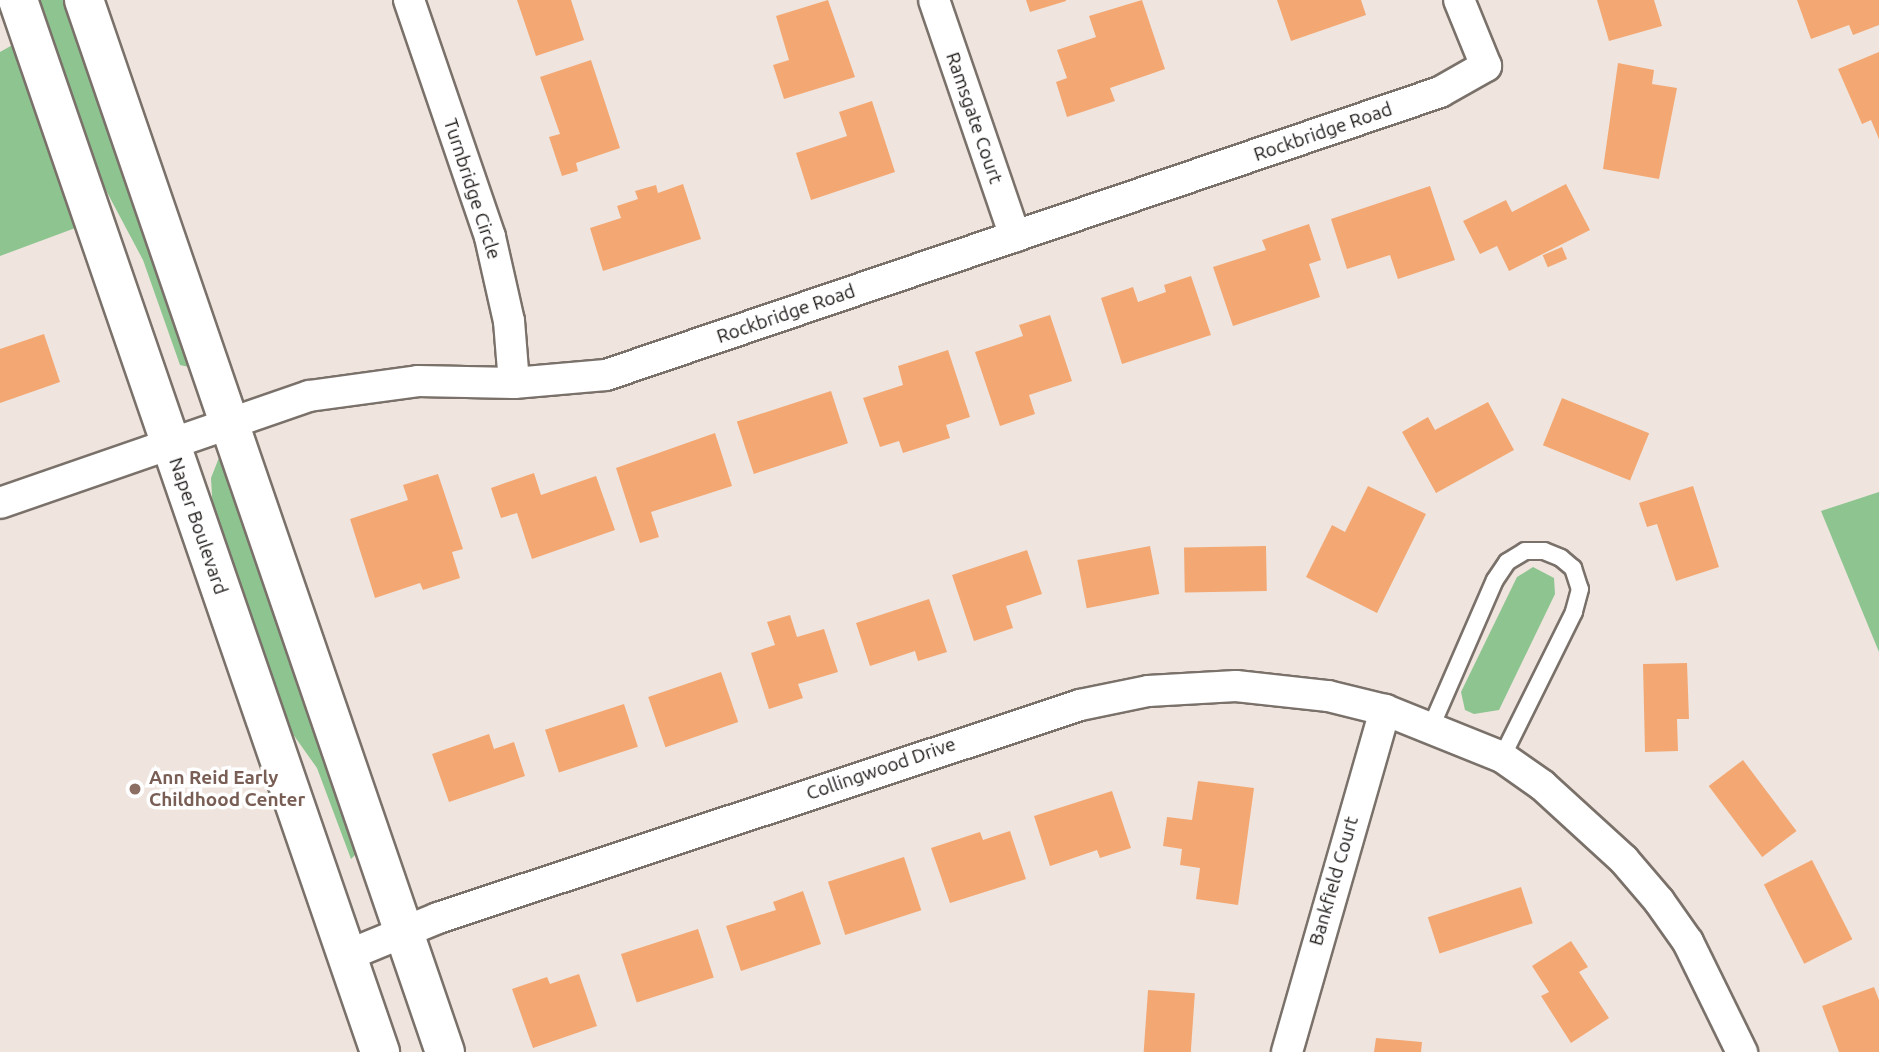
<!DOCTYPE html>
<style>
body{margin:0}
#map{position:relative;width:1879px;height:1052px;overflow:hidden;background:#efe5de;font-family:Ubuntu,sans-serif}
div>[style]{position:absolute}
.green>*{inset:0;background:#8dc490}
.building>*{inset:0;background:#f3a873;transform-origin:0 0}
.roads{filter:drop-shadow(2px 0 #7a716a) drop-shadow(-2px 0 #7a716a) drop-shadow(0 2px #7a716a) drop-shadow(0 -2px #7a716a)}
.lane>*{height:16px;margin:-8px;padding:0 8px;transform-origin:8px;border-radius:8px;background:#fff}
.street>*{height:30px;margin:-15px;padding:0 15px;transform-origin:15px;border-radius:15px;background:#fff}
.secondary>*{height:38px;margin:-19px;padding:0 19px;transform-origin:19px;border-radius:19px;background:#fff}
.dots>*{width:19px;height:19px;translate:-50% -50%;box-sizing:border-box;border:4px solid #fff;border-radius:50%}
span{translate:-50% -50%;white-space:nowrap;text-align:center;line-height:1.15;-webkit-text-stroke:7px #fff;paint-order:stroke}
.street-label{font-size:19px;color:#1c1816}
.education-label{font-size:19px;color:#785e54;font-weight:700}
.left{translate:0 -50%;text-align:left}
</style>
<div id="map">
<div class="green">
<div style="clip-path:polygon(36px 0,67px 0,192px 362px,189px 367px,180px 365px,143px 260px,92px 164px)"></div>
<div style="clip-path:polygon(16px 43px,78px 227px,0 256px,0 52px)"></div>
<div style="clip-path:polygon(220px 455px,358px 852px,351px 859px,317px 768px,285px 723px,213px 513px,211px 478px)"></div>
<div style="clip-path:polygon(1879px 492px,1879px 652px,1821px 511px)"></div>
<div style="clip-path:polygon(1533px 567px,1554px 578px,1555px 594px,1499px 710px,1474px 714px,1465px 710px,1461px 692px,1517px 577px)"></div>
</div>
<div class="building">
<div style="clip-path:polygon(517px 0,571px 0,584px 40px,536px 56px)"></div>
<div style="clip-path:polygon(828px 0,855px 77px,784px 99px,773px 65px,789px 60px,776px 16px)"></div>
<div style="clip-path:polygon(1026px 0,1066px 0,1066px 1px,1030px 12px)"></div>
<div style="clip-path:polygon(1142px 0,1165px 69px,1110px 88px,1115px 101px,1067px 117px,1056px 82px,1067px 78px,1057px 50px,1096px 37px,1089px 16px)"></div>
<div style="clip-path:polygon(1277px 0,1361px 0,1366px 15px,1291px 41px)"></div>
<div style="clip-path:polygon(1597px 0,1654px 0,1662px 26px,1609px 41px)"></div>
<div style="clip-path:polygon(1797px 0,1879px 0,1879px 25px,1853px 35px,1849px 25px,1811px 39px)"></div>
<div style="clip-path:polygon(1879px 52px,1879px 139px,1871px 120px,1862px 124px,1838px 69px)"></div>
<div style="clip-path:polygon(591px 60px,620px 148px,576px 163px,578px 171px,562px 176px,549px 137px,560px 134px,540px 77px)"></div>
<div style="clip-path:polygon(1618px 63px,1654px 70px,1652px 84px,1677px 88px,1659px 179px,1603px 169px)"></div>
<div style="clip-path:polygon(872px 101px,895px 172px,811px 200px,796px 153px,847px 136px,839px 112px)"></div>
<div style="clip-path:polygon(683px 184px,701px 239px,603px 271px,590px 228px,621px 218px,617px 206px,638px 199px,635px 191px,656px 185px,658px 193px)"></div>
<div style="clip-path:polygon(1566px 184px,1590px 230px,1509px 271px,1497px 246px,1480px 254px,1463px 221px,1506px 200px,1512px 212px)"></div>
<div style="clip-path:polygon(1430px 186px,1455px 260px,1398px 279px,1390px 255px,1347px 269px,1331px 219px)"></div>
<div style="clip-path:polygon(1309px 224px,1321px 260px,1309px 264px,1320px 297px,1233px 326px,1213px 267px,1266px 250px,1262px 240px)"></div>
<div style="left:1562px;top:247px;width:13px;height:21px;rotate:67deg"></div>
<div style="clip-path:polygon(1191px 276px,1211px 335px,1122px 364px,1101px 298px,1133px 287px,1138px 302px,1166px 292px,1164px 285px)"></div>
<div style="clip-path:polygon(1050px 315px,1072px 381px,1029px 395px,1035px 414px,1000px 426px,975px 352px,1023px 336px,1019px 325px)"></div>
<div style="clip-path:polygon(44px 334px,60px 382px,0 403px,0 349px)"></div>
<div style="clip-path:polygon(948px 350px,970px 417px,946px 425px,950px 438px,903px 453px,899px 441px,880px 447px,863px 398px,903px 385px,898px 366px)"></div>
<div style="left:831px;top:391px;width:55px;height:99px;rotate:72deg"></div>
<div style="left:1562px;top:398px;width:94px;height:51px;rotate:22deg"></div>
<div style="clip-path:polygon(1488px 402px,1514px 450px,1436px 493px,1402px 432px,1428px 417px,1435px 430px)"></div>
<div style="clip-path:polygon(715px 433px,732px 486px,651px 512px,659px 537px,640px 543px,616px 468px)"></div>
<div style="clip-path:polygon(534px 473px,541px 495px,596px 476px,615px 530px,532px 559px,517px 513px,501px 518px,491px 488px)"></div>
<div style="clip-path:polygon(438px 474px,463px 549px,452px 552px,460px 578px,423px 590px,420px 583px,375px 598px,350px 519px,408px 500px,403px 485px)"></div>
<div style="clip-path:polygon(1368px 486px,1426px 514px,1377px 613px,1306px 577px,1332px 525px,1345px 532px)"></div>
<div style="clip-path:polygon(1693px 486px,1719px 567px,1676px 581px,1657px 524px,1647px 527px,1639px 503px)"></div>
<div style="left:1150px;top:546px;width:49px;height:74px;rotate:79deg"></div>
<div style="left:1266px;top:546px;width:45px;height:82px;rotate:89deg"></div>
<div style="clip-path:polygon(1027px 550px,1042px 594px,1006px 606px,1013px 628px,974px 641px,952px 575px)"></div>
<div style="clip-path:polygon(929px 599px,947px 652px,918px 661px,915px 651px,870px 666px,856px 623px)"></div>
<div style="clip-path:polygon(790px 615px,797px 637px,824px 629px,838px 672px,798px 684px,803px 698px,769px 709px,751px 653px,775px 645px,767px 622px)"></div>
<div style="clip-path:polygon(1687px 663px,1689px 719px,1677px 719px,1678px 751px,1645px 752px,1643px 664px)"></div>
<div style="left:721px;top:672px;width:53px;height:77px;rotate:71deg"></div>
<div style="left:624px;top:704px;width:45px;height:83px;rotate:72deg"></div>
<div style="clip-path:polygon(489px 734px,494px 749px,514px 742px,525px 776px,449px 802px,432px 754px)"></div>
<div style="left:1743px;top:760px;width:89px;height:43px;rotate:53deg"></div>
<div style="clip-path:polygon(1198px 781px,1254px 788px,1238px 905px,1196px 899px,1200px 868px,1180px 865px,1182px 849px,1163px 846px,1167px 817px,1192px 820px)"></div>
<div style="clip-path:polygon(1112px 791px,1131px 848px,1100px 858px,1097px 850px,1050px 866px,1034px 816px)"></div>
<div style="clip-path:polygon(1010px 831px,1026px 879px,950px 903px,931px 848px,980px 832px,983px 840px)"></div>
<div style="left:904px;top:857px;width:56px;height:80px;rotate:72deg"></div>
<div style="left:1812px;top:860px;width:89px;height:54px;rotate:63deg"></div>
<div style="left:1521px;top:887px;width:38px;height:98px;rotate:72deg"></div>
<div style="clip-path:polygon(803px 891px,821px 944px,741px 971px,726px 926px,776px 910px,773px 902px)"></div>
<div style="left:698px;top:929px;width:51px;height:81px;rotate:72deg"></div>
<div style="clip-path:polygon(1571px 941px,1588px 967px,1579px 972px,1609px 1018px,1571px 1043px,1541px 996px,1549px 992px,1532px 966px)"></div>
<div style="clip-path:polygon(579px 974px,597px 1026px,533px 1048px,512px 989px,547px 977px,550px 984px)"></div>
<div style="clip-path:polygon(1874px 987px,1879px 1000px,1879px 1052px,1839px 1052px,1822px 1006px)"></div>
<div style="left:1148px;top:990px;width:47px;height:62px;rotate:4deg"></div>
<div style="clip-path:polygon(1376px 1038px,1422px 1042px,1421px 1052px,1374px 1052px)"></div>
</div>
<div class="roads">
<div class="lane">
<div style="left:1431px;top:727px;width:160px;rotate:-66.5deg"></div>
<div style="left:1495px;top:580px;width:22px;rotate:-56deg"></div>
<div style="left:1507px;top:562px;width:21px;rotate:-31deg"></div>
<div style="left:1525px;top:551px;width:19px"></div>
<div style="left:1544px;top:551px;width:18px;rotate:22deg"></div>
<div style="left:1561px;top:558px;width:16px;rotate:40deg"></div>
<div style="left:1573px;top:568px;width:22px;rotate:72deg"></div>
<div style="left:1580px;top:589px;width:24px;rotate:105deg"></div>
<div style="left:1574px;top:612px;width:162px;rotate:116.4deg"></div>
</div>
<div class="street">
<div style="left:409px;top:0;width:250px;rotate:71.1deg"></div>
<div style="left:490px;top:237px;width:86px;rotate:77.3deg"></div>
<div style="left:509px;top:321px;width:62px;rotate:85.4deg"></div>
<div style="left:934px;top:0;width:250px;rotate:71.1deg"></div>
<div style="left:0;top:503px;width:327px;rotate:-19.1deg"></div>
<div style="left:309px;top:396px;width:110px;rotate:-7.8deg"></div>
<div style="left:418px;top:381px;width:96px;rotate:1.2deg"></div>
<div style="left:514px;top:383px;width:92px;rotate:-5deg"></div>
<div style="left:606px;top:375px;width:881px;rotate:-18.74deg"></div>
<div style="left:1440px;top:92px;width:53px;rotate:-29.5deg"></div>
<div style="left:1486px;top:66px;width:71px;rotate:-112.2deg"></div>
<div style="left:346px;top:956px;width:100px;rotate:-22.4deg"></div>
<div style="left:438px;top:918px;width:676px;rotate:-18.35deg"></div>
<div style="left:1080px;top:705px;width:69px;rotate:-11.6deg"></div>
<div style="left:1148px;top:691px;width:88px;rotate:-3.3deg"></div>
<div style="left:1236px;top:686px;width:93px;rotate:6.2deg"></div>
<div style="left:1328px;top:696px;width:59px;rotate:13.8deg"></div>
<div style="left:1385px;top:710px;width:126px;rotate:21.9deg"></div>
<div style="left:1502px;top:757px;width:49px;rotate:35deg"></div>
<div style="left:1542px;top:785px;width:111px;rotate:42.4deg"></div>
<div style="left:1624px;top:860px;width:54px;rotate:49.5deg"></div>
<div style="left:1659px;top:901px;width:50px;rotate:54.7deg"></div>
<div style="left:1688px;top:942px;width:123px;rotate:63.9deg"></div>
<div style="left:1287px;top:1052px;width:356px;rotate:-74deg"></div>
</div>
<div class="secondary">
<div style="left:18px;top:0;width:1113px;rotate:71.01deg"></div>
<div style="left:84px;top:0;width:1112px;rotate:71.06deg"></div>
</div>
</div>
<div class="dots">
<div style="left:135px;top:789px;background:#8d6e63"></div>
</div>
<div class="street-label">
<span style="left:974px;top:118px;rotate:71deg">Ramsgate Court</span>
<span style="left:1323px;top:132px;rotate:-19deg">Rockbridge Road</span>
<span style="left:472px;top:189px;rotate:72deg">Turnbridge Circle</span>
<span style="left:786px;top:314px;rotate:-19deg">Rockbridge Road</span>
<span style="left:198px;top:526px;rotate:71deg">Naper Boulevard</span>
<span style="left:881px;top:769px;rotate:-19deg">Collingwood Drive</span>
<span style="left:1334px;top:881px;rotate:-74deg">Bankfield Court</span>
</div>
<div class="education-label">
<span class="left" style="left:149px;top:789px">Ann Reid Early<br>Childhood Center</span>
</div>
</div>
